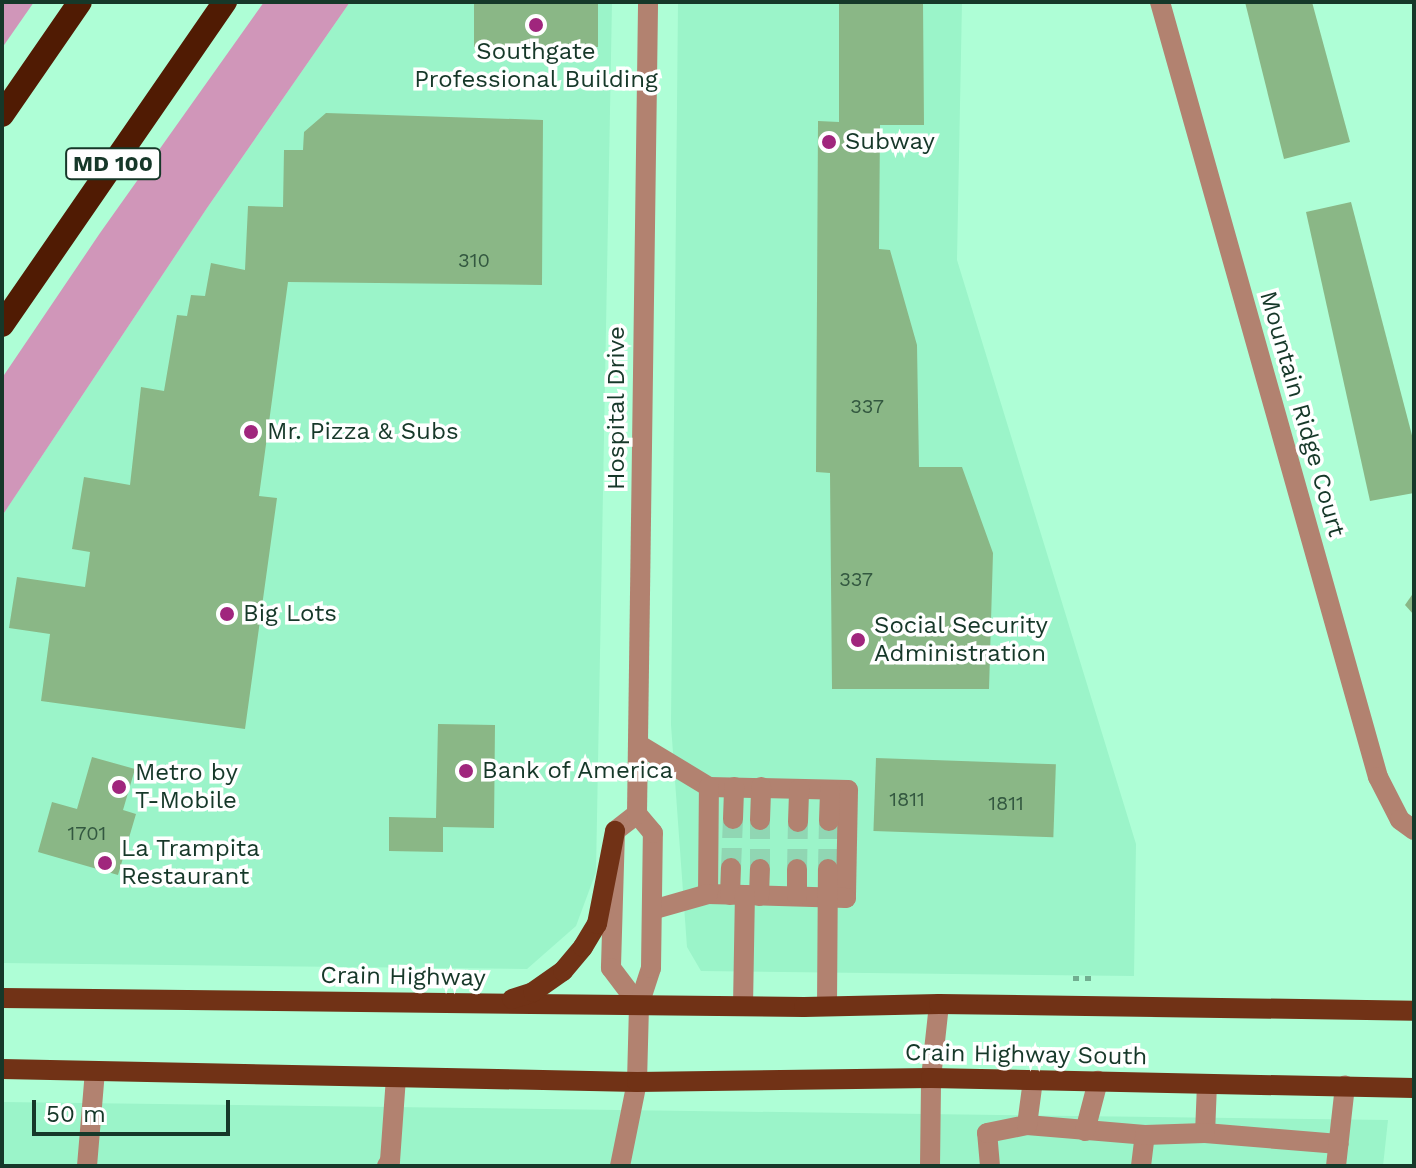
<!DOCTYPE html>
<style>
body{margin:0}
#map{position:relative;width:1416px;height:1168px;overflow:hidden;background:#aefed6;font-family:"Work Sans",sans-serif}
div>[style]{position:absolute}
.built>*{inset:0;background:#9bf4c9}
.forest>*{inset:0;background:#d096b9}
.building>*{inset:0;background:#8ab786;transform-origin:0 0}
.minor-tunnel>*{height:20px;margin-top:-10px;transform-origin:0;background:repeating-linear-gradient(90deg,#90d6b3 0 20px,transparent 0 30px)}
.path>*{height:5px;margin-top:-2.5px;transform-origin:0;background:repeating-linear-gradient(90deg,#71ae90 0 6px,transparent 0 12px)}
.minor>*{height:20px;margin:-10px;padding:0 10px;transform-origin:10px;border-radius:10px;background:#b28270}
.major>*{height:20px;margin:-10px;padding:0 10px;transform-origin:10px;border-radius:10px;background:#713216}
.highway>*{height:24px;margin:-12px;padding:0 12px;transform-origin:12px;border-radius:12px;background:#501b03}
.dots>*{width:22px;height:22px;translate:-50% -50%;box-sizing:border-box;border:4px solid #fff;border-radius:50%}
span{translate:-50% -50%;white-space:nowrap;text-align:center;line-height:1.15;-webkit-text-stroke:7px #fff;paint-order:stroke}
.number-label{font-size:20px;color:#335840}
.number-label span{-webkit-text-stroke-width:0}
.shield-label span{padding:2px 6px;background:#fff;border:2px solid;border-radius:6px;-webkit-text-stroke-width:0}
.shield-label{font-size:22px;color:#163829;font-weight:700}
.poi-label{font-size:24px;color:#163829}
.left{translate:0 -50%;text-align:left}
.street-label{font-size:24px;color:#163829}
.frame{position:absolute;inset:0;border:4px solid #163829;pointer-events:none}
.scale{position:absolute;left:32px;top:1100px;width:198px;height:36px;box-sizing:border-box;border:4px solid #163829;border-top:0;padding-left:10px;font-size:24px;line-height:28px;white-space:nowrap;color:#163829;-webkit-text-stroke:6px #fff;paint-order:stroke}
</style>
<div id="map">
<div class="built">
<div style="clip-path:polygon(350px 2px,612px 2px,596px 872px,576px 926px,527px 969px,2px 963px,2px 516px,207px 208px)"></div>
<div style="clip-path:polygon(678px 2px,962px 2px,957px 260px,1136px 844px,1134px 976px,701px 971px,687px 947px,671px 725px)"></div>
<div style="clip-path:polygon(2px 1102px,1388px 1120px,1383px 1166px,2px 1166px)"></div>
</div>
<div class="forest">
<div style="clip-path:polygon(2px 2px,34px 2px,2px 48px)"></div>
<div style="clip-path:polygon(264px 2px,350px 2px,207px 208px,2px 516px,2px 378px,100px 233px)"></div>
</div>
<div class="building">
<div style="left:474px;top:2px;width:124px;height:45px"></div>
<div style="clip-path:polygon(839px 2px,923px 2px,924px 125px,880px 125px,879px 249px,890px 250px,917px 345px,919px 467px,962px 467px,993px 553px,989px 689px,832px 689px,830px 473px,816px 472px,818px 121px,839px 122px)"></div>
<div style="clip-path:polygon(1245px 2px,1312px 2px,1350px 142px,1284px 159px)"></div>
<div style="clip-path:polygon(326px 113px,543px 120px,542px 285px,288px 282px,259px 496px,277px 498px,245px 729px,41px 701px,50px 634px,9px 628px,17px 577px,85px 587px,90px 552px,72px 549px,84px 477px,130px 485px,141px 387px,164px 391px,177px 315px,187px 316px,191px 295px,205px 296px,211px 263px,245px 270px,248px 206px,283px 207px,284px 150px,303px 150px,304px 132px)"></div>
<div style="clip-path:polygon(1351px 202px,1414px 443px,1414px 493px,1370px 501px,1306px 212px)"></div>
<div style="clip-path:polygon(1414px 592px,1414px 615px,1405px 605px)"></div>
<div style="clip-path:polygon(438px 724px,495px 725px,494px 828px,443px 827px,443px 852px,389px 851px,389px 817px,436px 818px)"></div>
<div style="clip-path:polygon(92px 757px,135px 769px,123px 810px,136px 814px,118px 875px,38px 852px,52px 802px,77px 809px)"></div>
<div style="left:876px;top:758px;width:180px;height:73px;rotate:2deg"></div>
</div>
<div class="minor-tunnel">
<div style="left:731px;top:868px;width:49px;rotate:-87.7deg"></div>
<div style="left:760px;top:869px;width:49px;rotate:-90deg"></div>
<div style="left:797px;top:869px;width:47px;rotate:-88.8deg"></div>
<div style="left:828px;top:869px;width:48px;rotate:-88.8deg"></div>
</div>
<div class="path">
<div style="left:1073px;top:978px;width:24px"></div>
</div>
<div class="minor">
<div style="left:1160px;top:2px;width:805px;rotate:74.29deg"></div>
<div style="left:1378px;top:777px;width:48px;rotate:62.9deg"></div>
<div style="left:1400px;top:820px;width:17px;rotate:36deg"></div>
<div style="left:638px;top:744px;width:83px;rotate:31.2deg"></div>
<div style="left:709px;top:787px;width:139px;rotate:1.2deg"></div>
<div style="left:848px;top:790px;width:108px;rotate:91.1deg"></div>
<div style="left:846px;top:898px;width:138px;rotate:-178.3deg"></div>
<div style="left:708px;top:894px;width:107px;rotate:-89.5deg"></div>
<div style="left:637px;top:814px;width:28px;rotate:142deg"></div>
<div style="left:615px;top:831px;width:137px;rotate:91.7deg"></div>
<div style="left:611px;top:968px;width:46px;rotate:52.9deg"></div>
<div style="left:733px;top:819px;width:32px;rotate:-88deg"></div>
<div style="left:760px;top:820px;width:33px;rotate:-88deg"></div>
<div style="left:829px;top:821px;width:31px;rotate:-88deg"></div>
<div style="left:798px;top:822px;width:33px;rotate:-88deg"></div>
<div style="left:730px;top:895px;width:27px;rotate:-88deg"></div>
<div style="left:759px;top:896px;width:27px;rotate:-88deg"></div>
<div style="left:797px;top:896px;width:27px;rotate:-90deg"></div>
<div style="left:652px;top:910px;width:58px;rotate:-15.9deg"></div>
<div style="left:743px;top:1006px;width:111px;rotate:-89deg"></div>
<div style="left:827px;top:1006px;width:137px;rotate:-89.6deg"></div>
<div style="left:1207px;top:1084px;width:49px;rotate:92.3deg"></div>
<div style="left:1205px;top:1133px;width:134px;rotate:4.7deg"></div>
<div style="left:1027px;top:1125px;width:118px;rotate:4.8deg"></div>
<div style="left:1085px;top:1131px;width:52px;rotate:-75.4deg"></div>
<div style="left:87px;top:1166px;width:95px;rotate:-85.2deg"></div>
<div style="left:387px;top:1166px;width:6px;rotate:-59deg"></div>
<div style="left:390px;top:1161px;width:84px;rotate:-85.9deg"></div>
<div style="left:620px;top:1166px;width:86px;rotate:-78.6deg"></div>
<div style="left:637px;top:1082px;width:77px;rotate:-88.5deg"></div>
<div style="left:639px;top:1005px;width:39px;rotate:-72deg"></div>
<div style="left:651px;top:968px;width:135px;rotate:-89.2deg"></div>
<div style="left:653px;top:833px;width:25px;rotate:-130deg"></div>
<div style="left:637px;top:814px;width:812px;rotate:-89.22deg"></div>
<div style="left:930px;top:1166px;width:88px;rotate:-89.3deg"></div>
<div style="left:931px;top:1078px;width:74px;rotate:-83.8deg"></div>
<div style="left:990px;top:1166px;width:33px;rotate:-95deg"></div>
<div style="left:987px;top:1133px;width:41px;rotate:-11.3deg"></div>
<div style="left:1027px;top:1125px;width:45px;rotate:-82.4deg"></div>
<div style="left:1141px;top:1166px;width:31px;rotate:-83deg"></div>
<div style="left:1145px;top:1135px;width:60px;rotate:-1.9deg"></div>
<div style="left:1336px;top:1166px;width:81px;rotate:-83.6deg"></div>
</div>
<div class="major">
<div style="left:2px;top:998px;width:802px;rotate:0.64deg"></div>
<div style="left:804px;top:1007px;width:135px;rotate:-1.3deg"></div>
<div style="left:939px;top:1004px;width:475px;rotate:0.8deg"></div>
<div style="left:512px;top:999px;width:22px;rotate:-18deg"></div>
<div style="left:533px;top:992px;width:37px;rotate:-35deg"></div>
<div style="left:563px;top:971px;width:31px;rotate:-50deg"></div>
<div style="left:583px;top:947px;width:27px;rotate:-59deg"></div>
<div style="left:597px;top:924px;width:95px;rotate:-79deg"></div>
<div style="left:2px;top:1069px;width:635px;rotate:1.17deg"></div>
<div style="left:637px;top:1082px;width:294px;rotate:-0.8deg"></div>
<div style="left:931px;top:1078px;width:483px;rotate:1.2deg"></div>
</div>
<div class="highway">
<div style="left:2px;top:115px;width:137px;rotate:-55.4deg"></div>
<div style="left:2px;top:325px;width:393px;rotate:-55.4deg"></div>
</div>
<div class="dots">
<div style="left:536px;top:25px;background:#a0267d"></div>
<div style="left:829px;top:142px;background:#a0267d"></div>
<div style="left:251px;top:432px;background:#a0267d"></div>
<div style="left:227px;top:614px;background:#a0267d"></div>
<div style="left:858px;top:640px;background:#a0267d"></div>
<div style="left:466px;top:771px;background:#a0267d"></div>
<div style="left:119px;top:787px;background:#a0267d"></div>
<div style="left:105px;top:863px;background:#a0267d"></div>
</div>
<div class="number-label">
<span style="left:474px;top:260px">310</span>
<span style="left:867px;top:406px">337</span>
<span style="left:856px;top:579px">337</span>
<span style="left:907px;top:799px">1811</span>
<span style="left:1006px;top:803px">1811</span>
<span style="left:87px;top:833px">1701</span>
</div>
<div class="shield-label">
<span style="left:113px;top:164px">MD 100</span>
</div>
<div class="poi-label">
<span style="left:536px;top:66px">Southgate<br>Professional Building</span>
<span class="left" style="left:845px;top:142px">Subway</span>
<span class="left" style="left:267px;top:432px">Mr. Pizza &amp; Subs</span>
<span class="left" style="left:243px;top:614px">Big Lots</span>
<span class="left" style="left:874px;top:640px">Social Security<br>Administration</span>
<span class="left" style="left:482px;top:771px">Bank of America</span>
<span class="left" style="left:135px;top:787px">Metro by<br>T-Mobile</span>
<span class="left" style="left:121px;top:863px">La Trampita<br>Restaurant</span>
</div>
<div class="street-label">
<span style="left:617px;top:408px;rotate:-90deg">Hospital Drive</span>
<span style="left:1302px;top:414px;rotate:74deg">Mountain Ridge Court</span>
<span style="left:403px;top:977px;rotate:1deg">Crain Highway</span>
<span style="left:1026px;top:1055px;rotate:1deg">Crain Highway South</span>
</div>
<div class="frame"></div>
<div class="scale">50 m</div>
</div>
